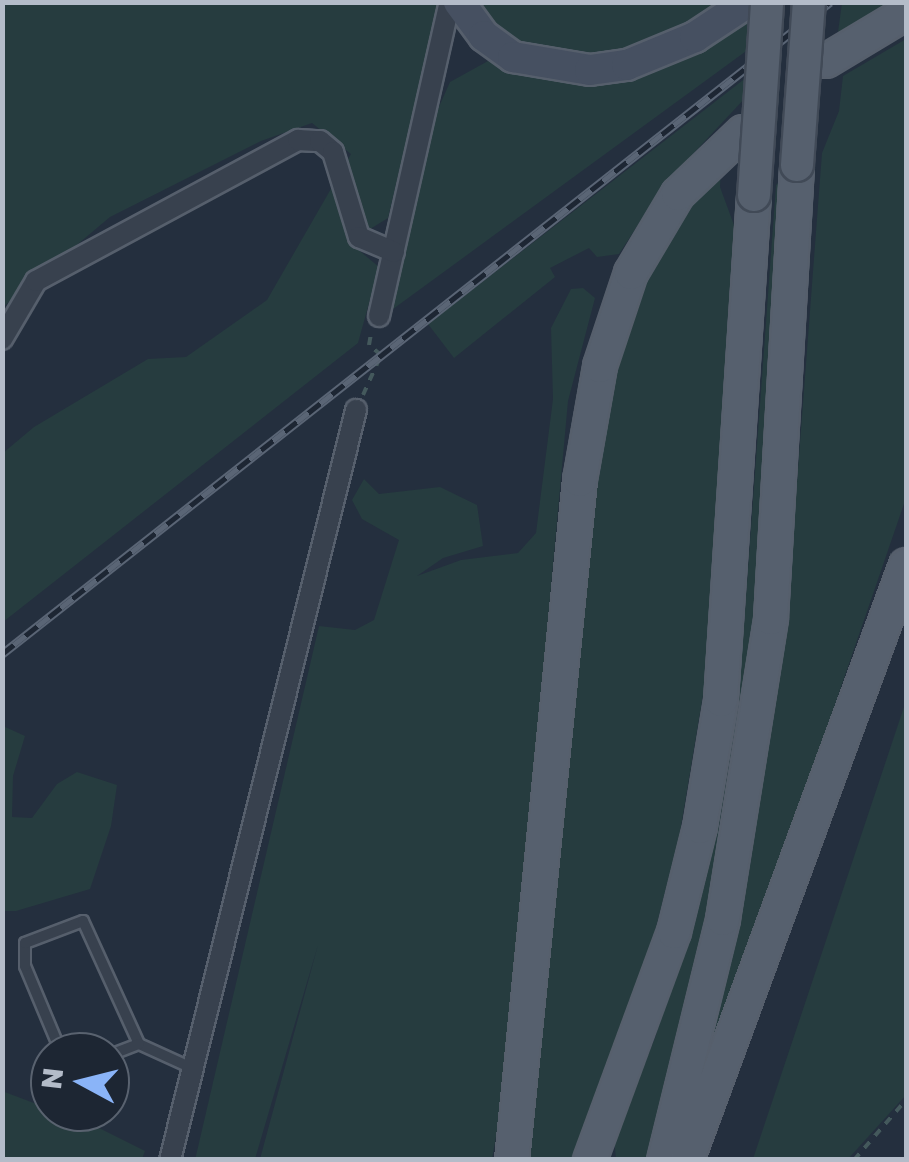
<!DOCTYPE html>
<style>
body{margin:0}
#map{position:relative;width:909px;height:1162px;overflow:hidden;background:#242f3e;font-family:"Golos Text",sans-serif}
div>[style]{position:absolute}
.green>*{inset:0;background:#263c3f}
.path>*{height:4px;margin-top:-2px;transform-origin:0;background:repeating-linear-gradient(90deg,#44595c 0 8px,transparent 0 16px)}
.roads{filter:drop-shadow(2px 0 #565f6c) drop-shadow(-2px 0 #565f6c) drop-shadow(0 2px #565f6c) drop-shadow(0 -2px #565f6c)}
.lane>*{height:10px;margin:-5px;padding:0 5px;transform-origin:5px;border-radius:5px;background:#38414e}
.street>*{height:20px;margin:-10px;padding:0 10px;transform-origin:10px;border-radius:10px;background:#38414e}
.secondary>*{height:30px;margin:-15px;padding:0 15px;transform-origin:15px;border-radius:15px;background:#465061}
.primary>*{height:32px;margin:-16px;padding:0 16px;transform-origin:16px;border-radius:16px;background:#56606e}
.rail>*{height:9px;margin-top:-4.5px;transform-origin:0;background:repeating-linear-gradient(90deg,#1d2633 0 15px,#5a6575 0 30px);box-sizing:border-box;border-block:2px solid #5a6575}
.bridges{filter:drop-shadow(2px 0 #414a57) drop-shadow(-2px 0 #414a57) drop-shadow(0 2px #414a57) drop-shadow(0 -2px #414a57)}
.primary-bridge>*{height:32px;margin:-16px;padding:0 16px;transform-origin:16px;border-radius:16px;background:#56606e}
span{translate:-50% -50%;white-space:nowrap;text-align:center;line-height:1.15;-webkit-text-stroke:10px #1d2633;paint-order:stroke}
.frame{position:absolute;inset:0;border:5px solid #b4bcc9;pointer-events:none}
.north{position:absolute;left:30px;top:1032px;width:100px;height:100px;box-sizing:border-box;background:#1d2633;border:2px solid #59626f;border-radius:50%;rotate:277deg;font-size:28px;font-weight:700;line-height:40px;text-align:center;color:#b4bcc9}
.north::after{content:'';display:block;margin:auto;width:35px;height:45px;background:#8ab4f8;clip-path:polygon(50% 0,100% 100%,50% 72%,0 100%)}
</style>
<div id="map">
<div class="green">
<div style="clip-path:polygon(3px 3px,439px 3px,388px 218px,349px 242px,379px 267px,358px 343px,3px 622px,3px 453px,34px 427px,148px 359px,186px 357px,267px 300px,351px 154px,312px 123px,261px 141px,110px 217px,3px 307px)"></div>
<div style="clip-path:polygon(477px 3px,735px 3px,623px 53px,561px 59px,519px 49px,491px 28px)"></div>
<div style="clip-path:polygon(842px 3px,900px 3px,837px 39px)"></div>
<div style="clip-path:polygon(752px 19px,749px 49px,389px 312px,434px 118px,450px 82px,488px 61px,554px 81px,590px 83px,698px 50px)"></div>
<div style="clip-path:polygon(906px 39px,906px 498px,690px 1126px,748px 878px,787px 614px,822px 153px,839px 111px,843px 76px)"></div>
<div style="clip-path:polygon(747px 77px,746px 97px,664px 185px,619px 254px,597px 257px,589px 248px,550px 268px,555px 277px,454px 358px,428px 324px)"></div>
<div style="clip-path:polygon(721px 168px,720px 187px,734px 225px,704px 689px,679px 838px,651px 947px,572px 1159px,526px 1160px,594px 484px,612px 370px,643px 276px,684px 201px)"></div>
<div style="clip-path:polygon(782px 179px,754px 639px,712px 893px,647px 1159px,616px 1159px,614px 1139px,655px 1038px,701px 889px,727px 764px,743px 638px,776px 185px)"></div>
<div style="clip-path:polygon(583px 288px,595px 298px,568px 401px,506px 1080px,492px 1159px,260px 1159px,318px 945px,255px 1159px,195px 1160px,319px 626px,355px 630px,374px 620px,399px 540px,362px 519px,352px 500px,364px 479px,379px 494px,440px 487px,477px 505px,483px 546px,443px 558px,417px 576px,461px 560px,518px 553px,536px 533px,553px 399px,551px 328px,571px 289px)"></div>
<div style="clip-path:polygon(906px 701px,906px 1095px,848px 1159px,753px 1159px)"></div>
<div style="clip-path:polygon(3px 726px,25px 736px,13px 776px,12px 817px,32px 818px,57px 784px,77px 772px,117px 785px,111px 826px,90px 889px,16px 911px,3px 911px)"></div>
<div style="clip-path:polygon(2px 1091px,95px 1126px,145px 1151px,142px 1159px,3px 1159px)"></div>
</div>
<div class="path">
<div style="left:363px;top:395px;width:44px;rotate:-65.8deg"></div>
<div style="left:381px;top:355px;width:16px;rotate:-140deg"></div>
<div style="left:369px;top:345px;width:11px;rotate:-80deg"></div>
<div style="left:854px;top:1160px;width:79px;rotate:-49.1deg"></div>
</div>
<div class="roads">
<div class="lane">
<div style="left:61px;top:1052px;width:93px;rotate:-112.7deg"></div>
<div style="left:25px;top:966px;width:23px;rotate:-90deg"></div>
<div style="left:25px;top:943px;width:62px;rotate:-20.8deg"></div>
<div style="left:83px;top:921px;width:135px;rotate:65.5deg"></div>
<div style="left:139px;top:1044px;width:58px;rotate:24.4deg"></div>
<div style="left:110px;top:1055px;width:31px;rotate:-21deg"></div>
</div>
<div class="street">
<div style="left:379px;top:316px;width:322px;rotate:-77.3deg"></div>
<div style="left:2px;top:339px;width:67px;rotate:-59.6deg"></div>
<div style="left:36px;top:281px;width:298px;rotate:-28.3deg"></div>
<div style="left:298px;top:140px;width:22px;rotate:3deg"></div>
<div style="left:320px;top:141px;width:17px;rotate:40deg"></div>
<div style="left:333px;top:152px;width:89px;rotate:73deg"></div>
<div style="left:359px;top:237px;width:38px;rotate:23deg"></div>
<div style="left:170px;top:1160px;width:773px;rotate:-76.07deg"></div>
</div>
<div class="secondary">
<div style="left:459px;top:2px;width:42px;rotate:53.7deg"></div>
<div style="left:484px;top:36px;width:36px;rotate:36deg"></div>
<div style="left:513px;top:57px;width:78px;rotate:9.6deg"></div>
<div style="left:590px;top:70px;width:37px;rotate:-8deg"></div>
<div style="left:627px;top:65px;width:74px;rotate:-22.4deg"></div>
<div style="left:695px;top:37px;width:64px;rotate:-33.4deg"></div>
</div>
<div class="primary">
<div style="left:826px;top:61px;width:93px;rotate:-31deg"></div>
<div style="left:512px;top:1160px;width:683px;rotate:-84.29deg"></div>
<div style="left:580px;top:480px;width:116px;rotate:-80deg"></div>
<div style="left:600px;top:366px;width:98px;rotate:-71.6deg"></div>
<div style="left:631px;top:273px;width:92px;rotate:-59.3deg"></div>
<div style="left:678px;top:194px;width:90px;rotate:-43.6deg"></div>
<div style="left:590px;top:1160px;width:243px;rotate:-69.8deg"></div>
<div style="left:674px;top:932px;width:108px;rotate:-76.1deg"></div>
<div style="left:700px;top:827px;width:129px;rotate:-80.6deg"></div>
<div style="left:721px;top:700px;width:506px;rotate:-86.26deg"></div>
<div style="left:664px;top:1160px;width:248px;rotate:-76.2deg"></div>
<div style="left:723px;top:919px;width:305px;rotate:-80.9deg"></div>
<div style="left:771px;top:618px;width:454px;rotate:-86.7deg"></div>
<div style="left:687px;top:1160px;width:634px;rotate:-69.79deg"></div>
</div>
</div>
<div class="rail">
<div style="left:2px;top:654px;width:1054px;rotate:-38.22deg"></div>
</div>
<div class="bridges">
<div class="primary-bridge">
<div style="left:797px;top:165px;width:163px;rotate:-85.8deg"></div>
<div style="left:754px;top:195px;width:193px;rotate:-86.1deg"></div>
</div>
</div>
<div class="frame"></div>
<div class="north">N</div>
</div>
